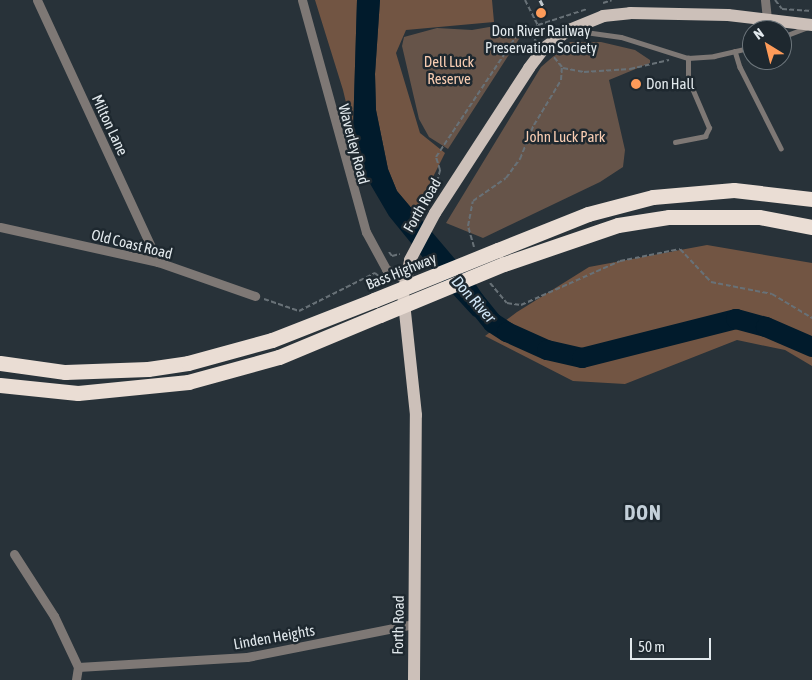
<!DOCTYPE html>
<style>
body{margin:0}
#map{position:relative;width:812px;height:680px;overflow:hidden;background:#283239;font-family:"Asap Condensed",sans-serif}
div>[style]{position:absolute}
.green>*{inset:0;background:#665449}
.forest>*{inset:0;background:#725543}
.water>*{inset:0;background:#011b2c}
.river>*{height:20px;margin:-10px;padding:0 10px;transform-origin:10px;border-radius:10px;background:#011b2c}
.path>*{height:2px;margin-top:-1px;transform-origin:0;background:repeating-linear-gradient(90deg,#687177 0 5px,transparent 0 7.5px)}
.lane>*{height:4.5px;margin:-2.25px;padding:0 2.25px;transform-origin:2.25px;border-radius:2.25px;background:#7e7875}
.street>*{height:9px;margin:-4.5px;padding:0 4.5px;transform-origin:4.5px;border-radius:4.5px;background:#7e7875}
.primary>*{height:12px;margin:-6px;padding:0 6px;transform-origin:6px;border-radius:6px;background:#ccc0b9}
.highway>*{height:15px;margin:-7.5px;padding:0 7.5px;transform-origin:7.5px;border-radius:7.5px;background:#eaddd4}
.rail>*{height:3px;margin-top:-1.5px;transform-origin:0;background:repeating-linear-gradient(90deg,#c0c7cc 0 6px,transparent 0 12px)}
.highway-bridge>*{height:15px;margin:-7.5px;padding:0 7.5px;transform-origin:7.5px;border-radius:7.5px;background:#eaddd4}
.dots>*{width:14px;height:14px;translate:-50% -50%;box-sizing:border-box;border:2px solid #1e282f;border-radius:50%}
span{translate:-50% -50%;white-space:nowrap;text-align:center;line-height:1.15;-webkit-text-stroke:5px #1e282f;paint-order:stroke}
.poi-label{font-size:15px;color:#e2e9ed}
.left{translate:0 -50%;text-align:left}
.park-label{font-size:15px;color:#f9cdb2}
.street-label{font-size:15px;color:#e2e9ed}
.water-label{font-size:16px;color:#d2e7f7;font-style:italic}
.district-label{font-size:20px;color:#c4d0d9;font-weight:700;letter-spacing:1px}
.north{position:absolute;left:742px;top:20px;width:50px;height:50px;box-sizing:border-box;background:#1e282f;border:1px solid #6c757b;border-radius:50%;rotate:324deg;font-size:14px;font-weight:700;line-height:20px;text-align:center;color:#e2e9ed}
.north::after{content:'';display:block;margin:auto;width:18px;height:22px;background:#fe9b59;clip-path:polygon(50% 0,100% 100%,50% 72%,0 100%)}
.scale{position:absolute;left:630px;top:638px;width:81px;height:22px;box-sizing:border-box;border:2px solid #e2e9ed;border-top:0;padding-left:6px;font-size:15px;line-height:18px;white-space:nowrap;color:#e2e9ed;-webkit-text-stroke:4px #1e282f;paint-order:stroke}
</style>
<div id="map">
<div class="green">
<div style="clip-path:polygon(495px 26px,521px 36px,448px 149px,429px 137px,419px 119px,402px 46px,404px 37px,437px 28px,472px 30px)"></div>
<div style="clip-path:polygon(570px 42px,601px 42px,635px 50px,650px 60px,650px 63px,609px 80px,625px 150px,623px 167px,600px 182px,483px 238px,446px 223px,541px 67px)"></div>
</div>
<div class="forest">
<div style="clip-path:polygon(315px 0,357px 0,353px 132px,343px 90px)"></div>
<div style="clip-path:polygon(380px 0,492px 0,494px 22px,406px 30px,396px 53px,420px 133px,445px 153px,415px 213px,397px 191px,388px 169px,376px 110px,375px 74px)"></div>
<div style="clip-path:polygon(707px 245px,812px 263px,812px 366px,785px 350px,737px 340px,625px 384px,573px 381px,485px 336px,517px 312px,589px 267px)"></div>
</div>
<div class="water">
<div style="clip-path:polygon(357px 0,380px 0,375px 74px,376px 110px,388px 169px,397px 191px,472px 279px,491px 307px,493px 323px,473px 316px,451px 292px,389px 216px,362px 170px,353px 132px)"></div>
</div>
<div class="river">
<div style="left:475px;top:301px;width:28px;rotate:51deg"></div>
<div style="left:493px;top:323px;width:17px;rotate:33deg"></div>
<div style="left:507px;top:332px;width:44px;rotate:24.2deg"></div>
<div style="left:547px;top:350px;width:36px;rotate:13deg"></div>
<div style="left:582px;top:358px;width:159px;rotate:-14.2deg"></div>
<div style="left:736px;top:319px;width:31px;rotate:15deg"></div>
<div style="left:766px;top:327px;width:50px;rotate:23.5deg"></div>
</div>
<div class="path">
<div style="left:525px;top:0;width:28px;rotate:63deg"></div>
<div style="left:775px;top:0;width:11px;rotate:52deg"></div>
<div style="left:782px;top:9px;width:30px;rotate:4deg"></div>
<div style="left:603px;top:3px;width:9px;rotate:-18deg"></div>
<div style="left:529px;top:34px;width:10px;rotate:45deg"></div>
<div style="left:563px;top:68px;width:21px;rotate:11deg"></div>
<div style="left:584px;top:72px;width:46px;rotate:-3.7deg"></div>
<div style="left:630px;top:69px;width:40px;rotate:-13deg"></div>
<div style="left:435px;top:189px;width:20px;rotate:-75deg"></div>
<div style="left:440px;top:170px;width:14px;rotate:-107deg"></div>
<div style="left:436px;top:157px;width:150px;rotate:-56.4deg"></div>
<div style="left:519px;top:32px;width:10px;rotate:11deg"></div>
<div style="left:529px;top:34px;width:13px;rotate:-45deg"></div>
<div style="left:538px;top:25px;width:52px;rotate:-18.1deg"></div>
<div style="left:474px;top:247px;width:22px;rotate:-106deg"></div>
<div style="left:468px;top:226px;width:25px;rotate:-79deg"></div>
<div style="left:473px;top:201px;width:40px;rotate:-34.9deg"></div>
<div style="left:506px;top:178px;width:24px;rotate:-54deg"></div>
<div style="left:520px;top:159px;width:37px;rotate:-68deg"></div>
<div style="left:534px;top:125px;width:52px;rotate:-59deg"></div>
<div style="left:561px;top:80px;width:13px;rotate:-86deg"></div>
<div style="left:562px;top:67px;width:14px;rotate:-129deg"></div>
<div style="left:389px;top:252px;width:5px;rotate:53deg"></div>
<div style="left:392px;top:256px;width:8px;rotate:-14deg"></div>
<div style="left:490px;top:283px;width:26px;rotate:50deg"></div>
<div style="left:507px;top:303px;width:14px;rotate:8deg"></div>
<div style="left:521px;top:305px;width:108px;rotate:-24deg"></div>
<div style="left:620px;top:261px;width:61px;rotate:-11.3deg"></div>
<div style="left:680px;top:249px;width:45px;rotate:46.8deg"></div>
<div style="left:711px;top:282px;width:62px;rotate:11.1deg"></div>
<div style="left:772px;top:294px;width:47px;rotate:31deg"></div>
<div style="left:264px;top:299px;width:37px;rotate:19deg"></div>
<div style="left:299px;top:311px;width:85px;rotate:-26.6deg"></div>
<div style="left:375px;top:273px;width:8px;rotate:40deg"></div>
</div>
<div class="lane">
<div style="left:578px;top:31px;width:43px;rotate:7.9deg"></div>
<div style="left:621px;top:37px;width:70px;rotate:17.4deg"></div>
<div style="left:688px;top:58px;width:26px;rotate:-4deg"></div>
<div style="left:714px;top:56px;width:39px;rotate:-13deg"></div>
<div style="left:782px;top:37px;width:26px;rotate:-21deg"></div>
<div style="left:735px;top:51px;width:17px;rotate:73deg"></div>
<div style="left:740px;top:67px;width:91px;rotate:63.2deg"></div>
<div style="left:675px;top:142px;width:31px;rotate:-11deg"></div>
<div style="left:705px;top:136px;width:9px;rotate:-63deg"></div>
<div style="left:709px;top:128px;width:53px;rotate:-113.2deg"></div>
<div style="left:688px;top:79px;width:21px;rotate:-90deg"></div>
</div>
<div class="street">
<div style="left:37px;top:0;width:289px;rotate:65.2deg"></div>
<div style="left:302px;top:0;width:241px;rotate:74.6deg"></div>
<div style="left:366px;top:232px;width:42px;rotate:61.6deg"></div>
<div style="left:386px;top:269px;width:22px;rotate:27deg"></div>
<div style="left:765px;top:0;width:19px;rotate:84deg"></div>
<div style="left:0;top:227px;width:162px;rotate:12.5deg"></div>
<div style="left:158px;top:262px;width:103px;rotate:19.3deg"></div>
<div style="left:14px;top:554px;width:74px;rotate:57.2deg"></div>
<div style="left:54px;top:616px;width:56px;rotate:64.8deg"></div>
<div style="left:78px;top:667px;width:13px;rotate:99deg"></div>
<div style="left:78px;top:667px;width:169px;rotate:-3.4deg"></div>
<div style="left:247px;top:657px;width:170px;rotate:-11.2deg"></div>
</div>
<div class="primary">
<div style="left:414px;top:680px;width:265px;rotate:-89.6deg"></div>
<div style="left:416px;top:415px;width:122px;rotate:-96.1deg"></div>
<div style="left:403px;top:294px;width:35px;rotate:-78deg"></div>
<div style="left:410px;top:260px;width:53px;rotate:-62deg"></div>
<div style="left:435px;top:213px;width:173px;rotate:-57deg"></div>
<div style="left:529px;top:68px;width:25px;rotate:-53deg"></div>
<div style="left:544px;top:48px;width:31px;rotate:-36deg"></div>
<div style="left:569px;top:30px;width:37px;rotate:-22deg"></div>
<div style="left:603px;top:16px;width:27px;rotate:-6deg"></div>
<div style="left:630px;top:13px;width:98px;rotate:1.2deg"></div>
<div style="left:728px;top:15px;width:85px;rotate:6.8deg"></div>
</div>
<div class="highway">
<div style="left:498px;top:250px;width:97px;rotate:-21.8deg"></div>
<div style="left:588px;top:214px;width:67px;rotate:-14.7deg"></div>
<div style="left:653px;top:197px;width:81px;rotate:-4.9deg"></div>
<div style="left:734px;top:190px;width:79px;rotate:6.6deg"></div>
<div style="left:504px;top:264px;width:120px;rotate:-18.9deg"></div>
<div style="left:618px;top:225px;width:52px;rotate:-8.9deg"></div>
<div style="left:669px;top:217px;width:90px"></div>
<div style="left:759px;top:217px;width:54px;rotate:10.7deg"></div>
<div style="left:0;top:363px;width:66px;rotate:7.9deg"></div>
<div style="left:65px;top:372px;width:83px;rotate:-2.1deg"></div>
<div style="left:148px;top:369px;width:40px;rotate:-8.5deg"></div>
<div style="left:188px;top:363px;width:87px;rotate:-15.3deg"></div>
<div style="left:272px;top:340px;width:110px;rotate:-21.4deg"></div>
<div style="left:0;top:385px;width:78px;rotate:5.9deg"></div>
<div style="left:78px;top:393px;width:111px;rotate:-5.7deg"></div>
<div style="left:188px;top:382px;width:94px;rotate:-15.4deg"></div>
<div style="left:279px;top:357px;width:109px;rotate:-22.6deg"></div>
</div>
<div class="rail">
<div style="left:540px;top:0;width:7px;rotate:63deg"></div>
</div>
<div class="highway-bridge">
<div style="left:374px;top:300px;width:134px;rotate:-22deg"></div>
<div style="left:380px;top:315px;width:134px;rotate:-22.4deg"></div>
</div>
<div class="dots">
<div style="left:541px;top:13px;background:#fe9b59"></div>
<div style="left:636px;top:84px;background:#fe9b59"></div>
</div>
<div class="poi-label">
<span style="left:541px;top:39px">Don River Railway<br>Preservation Society</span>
<span class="left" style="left:646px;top:84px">Don Hall</span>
</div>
<div class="park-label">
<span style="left:449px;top:70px">Dell Luck<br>Reserve</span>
<span style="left:565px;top:137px">John Luck Park</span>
</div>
<div class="street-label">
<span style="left:110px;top:125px;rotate:65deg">Milton Lane</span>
<span style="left:354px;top:144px;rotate:75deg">Waverley Road</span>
<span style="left:422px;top:205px;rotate:-60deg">Forth Road</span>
<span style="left:132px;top:244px;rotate:14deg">Old Coast Road</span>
<span style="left:401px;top:271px;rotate:-22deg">Bass Highway</span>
<span style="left:398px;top:625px;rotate:-89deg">Forth Road</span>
<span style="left:274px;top:637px;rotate:-10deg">Linden Heights</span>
</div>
<div class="water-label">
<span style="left:474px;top:299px;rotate:48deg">Don River</span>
</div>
<div class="district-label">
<span style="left:643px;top:512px">DON</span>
</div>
<div class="north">N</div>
<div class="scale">50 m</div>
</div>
